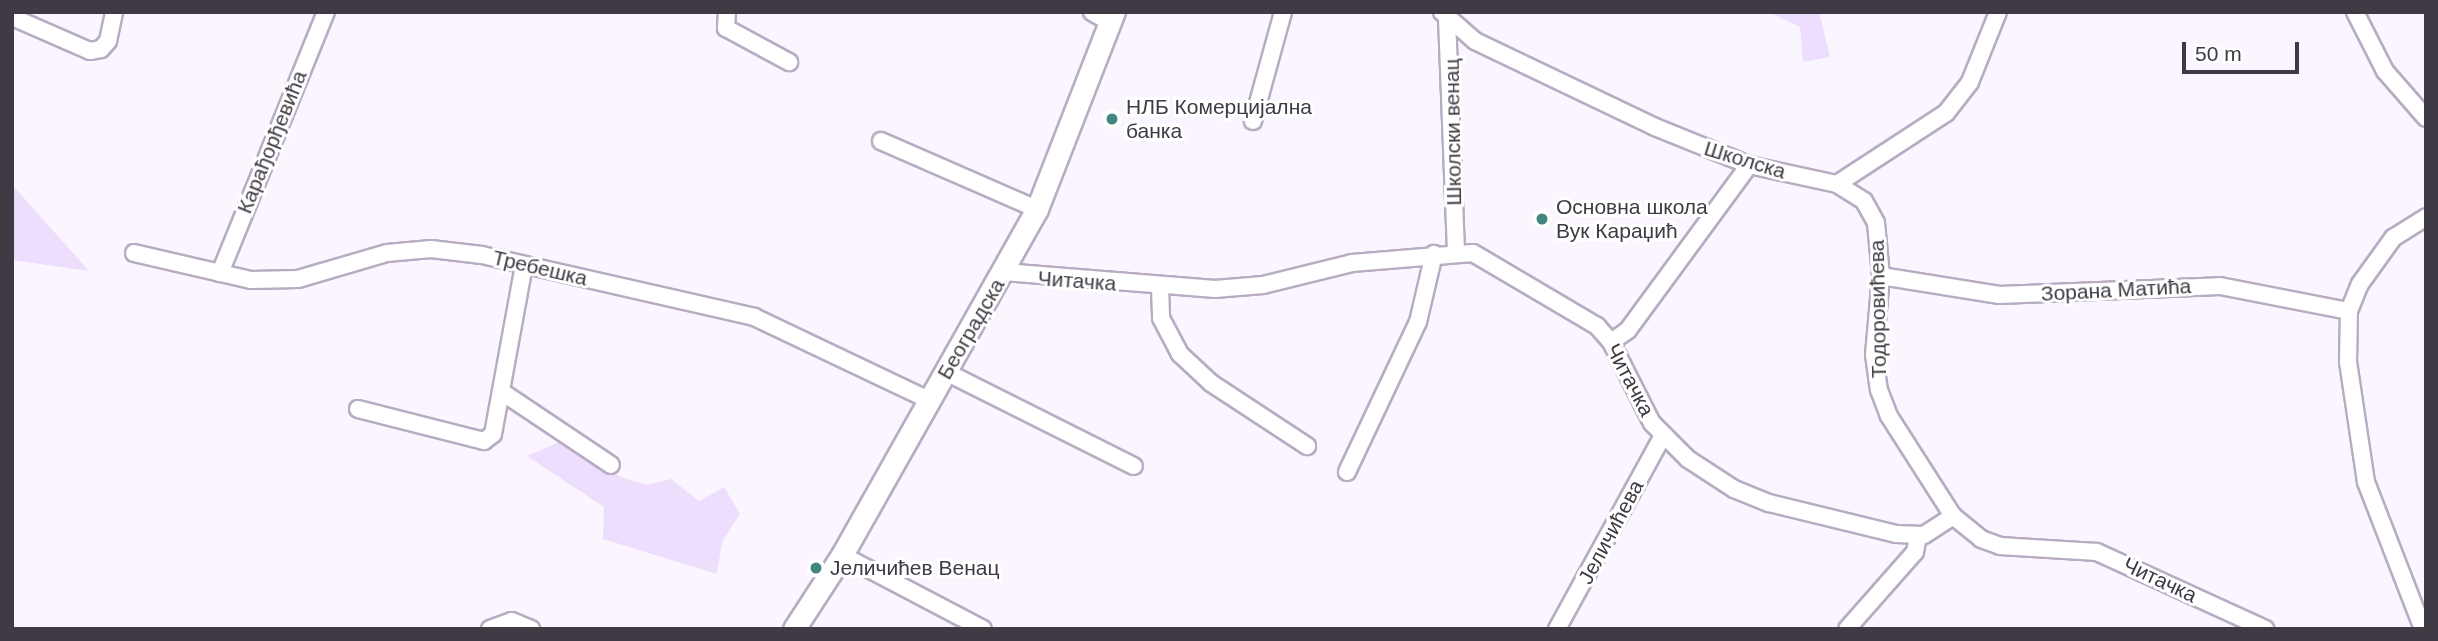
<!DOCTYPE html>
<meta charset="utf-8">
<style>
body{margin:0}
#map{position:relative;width:2438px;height:641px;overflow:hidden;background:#faf5fe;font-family:Arial,sans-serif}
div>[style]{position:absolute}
.green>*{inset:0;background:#eedefe}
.roads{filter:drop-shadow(2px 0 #b7acc2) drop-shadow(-2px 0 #b7acc2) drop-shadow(0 2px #b7acc2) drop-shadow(0 -2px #b7acc2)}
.street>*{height:16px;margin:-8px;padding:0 8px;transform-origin:8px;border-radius:8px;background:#fff}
.secondary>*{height:21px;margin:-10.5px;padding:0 10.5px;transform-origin:10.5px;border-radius:10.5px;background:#fff}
.dots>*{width:19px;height:19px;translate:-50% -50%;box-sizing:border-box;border:4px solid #fff;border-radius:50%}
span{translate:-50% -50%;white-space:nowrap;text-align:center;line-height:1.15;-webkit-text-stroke:6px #fff;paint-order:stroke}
.poi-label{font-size:21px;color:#3f3a43}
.left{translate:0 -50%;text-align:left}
.street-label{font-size:21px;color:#3f3a43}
.frame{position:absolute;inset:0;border:14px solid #3f3a43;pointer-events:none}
.scale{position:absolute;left:2182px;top:42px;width:117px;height:32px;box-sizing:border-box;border:4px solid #3f3a43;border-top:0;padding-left:9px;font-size:21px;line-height:24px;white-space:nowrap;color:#3f3a43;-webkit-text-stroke:5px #fff;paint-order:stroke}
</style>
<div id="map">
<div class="green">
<div style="clip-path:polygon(1768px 12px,1819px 12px,1830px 57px,1803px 62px,1800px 27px)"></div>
<div style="clip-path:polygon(12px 185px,32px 207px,89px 271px,12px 260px)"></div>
<div style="clip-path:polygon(562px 441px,621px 477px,646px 485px,671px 479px,699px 501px,724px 487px,740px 514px,722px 542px,717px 574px,603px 539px,604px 507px,527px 456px)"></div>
</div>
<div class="roads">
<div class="street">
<div style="left:727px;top:12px;width:16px;rotate:94deg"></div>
<div style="left:726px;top:28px;width:72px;rotate:28.4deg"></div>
<div style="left:1092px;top:12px;width:22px;rotate:30deg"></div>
<div style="left:1442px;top:12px;width:44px;rotate:41.3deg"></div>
<div style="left:1475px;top:41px;width:199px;rotate:25.5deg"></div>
<div style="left:1655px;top:127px;width:101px;rotate:22deg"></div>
<div style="left:1749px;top:165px;width:90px;rotate:12.2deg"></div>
<div style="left:1837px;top:184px;width:130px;rotate:-33.1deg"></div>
<div style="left:1946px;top:113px;width:39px;rotate:-52deg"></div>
<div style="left:1970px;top:82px;width:75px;rotate:-68.2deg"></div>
<div style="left:2355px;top:12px;width:66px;rotate:63deg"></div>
<div style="left:2385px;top:71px;width:62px;rotate:48.9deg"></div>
<div style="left:12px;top:17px;width:85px;rotate:23.6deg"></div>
<div style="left:90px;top:51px;width:11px;rotate:-10deg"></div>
<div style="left:101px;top:49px;width:11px;rotate:-49deg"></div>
<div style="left:108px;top:41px;width:30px;rotate:-78deg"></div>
<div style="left:1447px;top:18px;width:234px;rotate:87.8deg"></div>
<div style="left:1253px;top:121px;width:113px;rotate:-74.6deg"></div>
<div style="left:881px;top:141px;width:170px;rotate:23.6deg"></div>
<div style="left:1837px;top:184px;width:32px;rotate:32deg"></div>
<div style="left:1864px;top:201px;width:25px;rotate:61deg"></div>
<div style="left:1876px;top:223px;width:53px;rotate:84.6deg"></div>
<div style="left:1881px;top:276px;width:79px;rotate:95.1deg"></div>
<div style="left:1874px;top:355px;width:35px;rotate:82deg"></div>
<div style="left:1879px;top:390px;width:28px;rotate:69deg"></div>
<div style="left:1889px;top:416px;width:119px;rotate:57.4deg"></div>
<div style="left:134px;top:253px;width:120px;rotate:13deg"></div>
<div style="left:251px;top:280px;width:47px;rotate:-1.2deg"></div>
<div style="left:298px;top:279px;width:93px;rotate:-16.3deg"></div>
<div style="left:387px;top:253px;width:44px;rotate:-5.2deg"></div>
<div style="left:431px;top:249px;width:51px;rotate:6.7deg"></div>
<div style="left:482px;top:255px;width:279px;rotate:12.8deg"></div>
<div style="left:754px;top:317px;width:194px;rotate:25.4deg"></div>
<div style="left:1004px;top:272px;width:212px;rotate:4.6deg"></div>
<div style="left:1215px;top:289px;width:48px;rotate:-4.8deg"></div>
<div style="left:1263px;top:285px;width:92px;rotate:-13.9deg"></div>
<div style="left:1352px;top:263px;width:121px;rotate:-4.7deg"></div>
<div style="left:1473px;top:253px;width:144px;rotate:30.5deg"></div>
<div style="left:1597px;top:326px;width:21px;rotate:49deg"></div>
<div style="left:1611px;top:342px;width:91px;rotate:63.2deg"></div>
<div style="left:1652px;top:423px;width:51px;rotate:45deg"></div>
<div style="left:1688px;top:459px;width:55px;rotate:33.1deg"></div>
<div style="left:1734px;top:489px;width:38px;rotate:22deg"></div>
<div style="left:1769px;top:503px;width:131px;rotate:13.7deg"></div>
<div style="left:1896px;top:534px;width:28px;rotate:2deg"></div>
<div style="left:1924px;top:535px;width:35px;rotate:-33deg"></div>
<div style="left:1953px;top:516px;width:36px;rotate:39deg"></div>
<div style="left:1981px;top:539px;width:20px;rotate:20deg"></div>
<div style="left:2000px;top:546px;width:97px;rotate:3.5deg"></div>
<div style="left:2097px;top:552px;width:185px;rotate:24.6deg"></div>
<div style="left:220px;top:273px;width:282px;rotate:-67.9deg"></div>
<div style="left:1881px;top:276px;width:120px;rotate:9.1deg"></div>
<div style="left:1999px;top:295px;width:221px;rotate:-2.3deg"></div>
<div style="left:2220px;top:286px;width:131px;rotate:11deg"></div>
<div style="left:1160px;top:287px;width:31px;rotate:88deg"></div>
<div style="left:1161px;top:318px;width:41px;rotate:62.2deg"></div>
<div style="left:1180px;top:354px;width:42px;rotate:43.1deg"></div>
<div style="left:1211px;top:383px;width:115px;rotate:33.3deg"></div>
<div style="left:1611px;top:342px;width:21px;rotate:-35deg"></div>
<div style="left:1628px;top:330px;width:205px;rotate:-53.7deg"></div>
<div style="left:946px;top:372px;width:210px;rotate:26.6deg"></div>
<div style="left:502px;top:392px;width:131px;rotate:33.8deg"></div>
<div style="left:358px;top:409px;width:130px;rotate:14.3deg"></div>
<div style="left:484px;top:441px;width:11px;rotate:-38deg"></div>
<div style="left:493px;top:434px;width:172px;rotate:-79.6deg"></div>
<div style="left:1347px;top:472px;width:166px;rotate:-64.7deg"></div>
<div style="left:1418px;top:322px;width:70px;rotate:-76.8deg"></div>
<div style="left:842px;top:555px;width:159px;rotate:27.7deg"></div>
<div style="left:490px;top:629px;width:23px;rotate:-20deg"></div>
<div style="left:512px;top:621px;width:21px;rotate:23deg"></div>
<div style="left:1557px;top:629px;width:221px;rotate:-61.3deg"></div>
<div style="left:1847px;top:629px;width:103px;rotate:-48.6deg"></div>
<div style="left:1915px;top:552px;width:16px;rotate:-79deg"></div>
<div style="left:2423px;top:629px;width:158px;rotate:-111.2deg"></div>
<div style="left:2366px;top:482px;width:121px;rotate:-98.5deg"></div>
<div style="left:2348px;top:362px;width:51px;rotate:-88.9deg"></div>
<div style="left:2349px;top:311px;width:29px;rotate:-68deg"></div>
<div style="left:2360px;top:284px;width:57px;rotate:-54.3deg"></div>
<div style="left:2393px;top:238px;width:39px;rotate:-32deg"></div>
</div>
<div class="secondary">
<div style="left:794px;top:629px;width:88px;rotate:-57deg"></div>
<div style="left:842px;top:555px;width:397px;rotate:-60.6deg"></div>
<div style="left:1037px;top:209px;width:212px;rotate:-68.7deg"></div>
</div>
</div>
<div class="dots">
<div style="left:1112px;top:119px;background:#41877f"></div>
<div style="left:1542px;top:219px;background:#41877f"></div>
<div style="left:816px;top:568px;background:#41877f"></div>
</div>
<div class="poi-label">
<span class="left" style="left:1126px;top:119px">НЛБ Комерцијална<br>банка</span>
<span class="left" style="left:1556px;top:219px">Основна школа<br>Вук Караџић</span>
<span class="left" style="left:830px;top:568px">Јеличићев Венац</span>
</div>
<div class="street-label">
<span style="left:1453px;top:132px;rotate:-91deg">Школски венац</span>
<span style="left:272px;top:142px;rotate:-68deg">Карађорђевића</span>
<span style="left:1745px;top:160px;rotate:17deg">Школска</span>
<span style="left:540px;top:268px;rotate:13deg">Требешка</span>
<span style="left:1077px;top:281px;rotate:4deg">Читачка</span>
<span style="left:2116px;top:290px;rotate:-3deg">Зорана Матића</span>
<span style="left:1878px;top:309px;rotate:-91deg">Тодоровићева</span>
<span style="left:971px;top:329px;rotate:-60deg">Београдска</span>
<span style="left:1630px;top:380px;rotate:62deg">Читачка</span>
<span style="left:1611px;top:532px;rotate:-62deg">Јеличићева</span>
<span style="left:2160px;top:580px;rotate:25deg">Читачка</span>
</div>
<div class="frame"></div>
<div class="scale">50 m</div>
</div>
